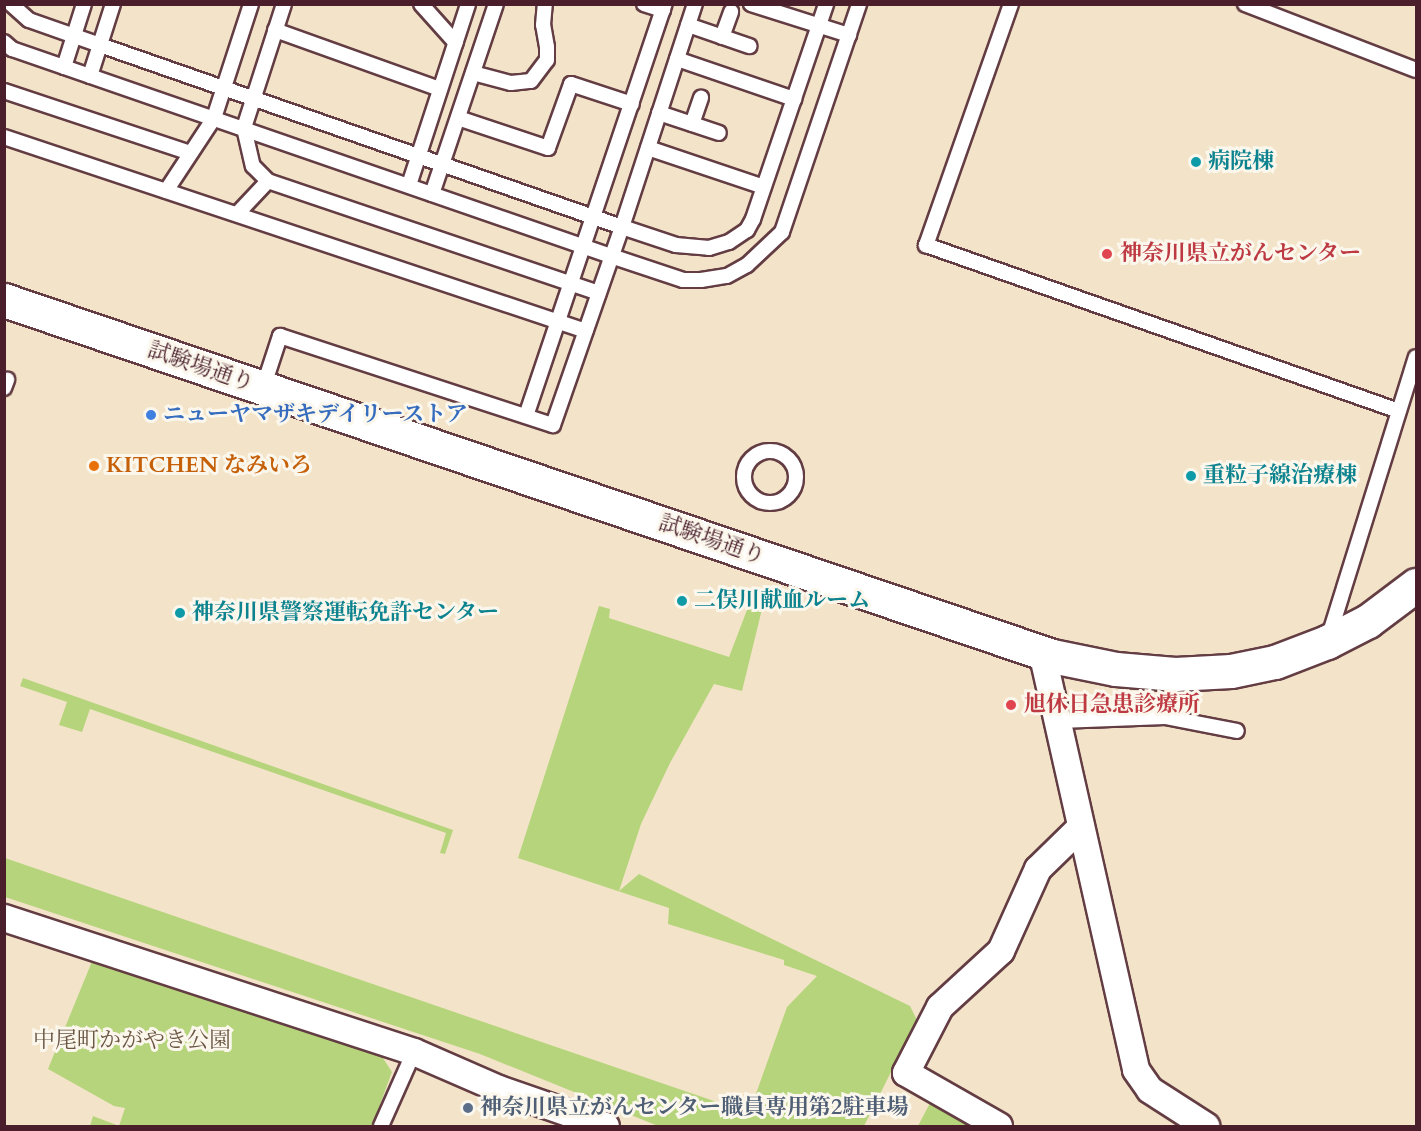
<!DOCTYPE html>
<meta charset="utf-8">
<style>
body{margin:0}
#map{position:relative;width:1421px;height:1131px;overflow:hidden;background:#f3e4c9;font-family:Cardo,"Noto Serif JP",serif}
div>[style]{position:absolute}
.green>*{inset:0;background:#b6d47b}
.roads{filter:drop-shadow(2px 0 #633d43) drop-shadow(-2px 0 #633d43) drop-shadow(0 2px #633d43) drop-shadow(0 -2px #633d43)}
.lane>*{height:14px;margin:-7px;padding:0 7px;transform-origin:7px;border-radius:7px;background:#fff}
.lane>.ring{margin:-7px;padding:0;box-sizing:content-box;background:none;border:14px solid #fff;border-radius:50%}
.street>*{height:26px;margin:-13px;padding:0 13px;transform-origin:13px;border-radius:13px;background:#fff}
.secondary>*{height:33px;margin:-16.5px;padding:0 16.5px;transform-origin:16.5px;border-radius:16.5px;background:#fff}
.dots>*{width:16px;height:16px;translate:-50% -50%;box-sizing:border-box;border:3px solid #fbf7ec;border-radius:50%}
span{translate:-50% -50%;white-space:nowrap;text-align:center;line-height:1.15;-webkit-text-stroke:6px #fbf7ec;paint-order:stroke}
.culture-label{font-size:22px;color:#0d838f;font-weight:700}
.left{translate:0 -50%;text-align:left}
.health-label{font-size:22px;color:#be3a42;font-weight:700}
.street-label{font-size:22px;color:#4a1f2b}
.shop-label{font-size:22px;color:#366cbe;font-weight:700}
.food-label{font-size:22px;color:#c56008;font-weight:700}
.park-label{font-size:22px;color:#6a5543}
.service-label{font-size:22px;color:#4e5e75;font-weight:700}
.frame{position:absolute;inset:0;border:6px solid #4a1f2b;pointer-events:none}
</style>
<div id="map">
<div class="green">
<div style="clip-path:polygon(752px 597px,764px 601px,742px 691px,714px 684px,670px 763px,641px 824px,619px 891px,639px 874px,910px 1006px,917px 1020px,864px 1126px,658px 1126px,480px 1054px,5px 897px,5px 858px,749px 1113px,787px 1007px,817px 976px,784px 965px,784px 960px,668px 924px,669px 908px,518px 858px,599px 606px,610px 609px,609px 618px,729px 657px)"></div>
<div style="clip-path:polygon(23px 678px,453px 830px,445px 854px,440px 853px,446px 833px,90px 709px,82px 732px,59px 725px,67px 702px,20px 686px)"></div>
<div style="clip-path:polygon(93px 959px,381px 1055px,392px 1072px,372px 1126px,90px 1126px,93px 1116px,119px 1126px,125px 1108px,114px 1106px,48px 1069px)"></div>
<div style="clip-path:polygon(930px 1103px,969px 1124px,969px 1126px,918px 1126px)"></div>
</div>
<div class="roads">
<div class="lane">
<div style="left:11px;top:4px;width:24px;rotate:42deg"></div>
<div style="left:29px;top:20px;width:75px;rotate:19.4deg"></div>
<div style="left:100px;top:45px;width:553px;rotate:19.22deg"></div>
<div style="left:622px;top:227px;width:57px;rotate:18.4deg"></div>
<div style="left:676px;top:245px;width:33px;rotate:5deg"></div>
<div style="left:709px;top:248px;width:21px;rotate:-17deg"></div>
<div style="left:729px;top:242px;width:22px;rotate:-34deg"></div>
<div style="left:747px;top:230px;width:13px;rotate:-61deg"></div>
<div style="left:753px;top:219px;width:227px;rotate:-71.2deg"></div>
<div style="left:284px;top:4px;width:130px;rotate:107.9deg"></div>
<div style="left:244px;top:128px;width:39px;rotate:77deg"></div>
<div style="left:253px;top:166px;width:21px;rotate:45deg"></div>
<div style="left:268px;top:181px;width:349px;rotate:18.7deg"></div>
<div style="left:421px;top:4px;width:52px;rotate:48.1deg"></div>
<div style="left:644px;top:4px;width:20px;rotate:18deg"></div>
<div style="left:751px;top:4px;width:103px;rotate:17.6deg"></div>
<div style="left:1011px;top:4px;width:256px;rotate:109.4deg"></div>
<div style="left:926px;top:245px;width:501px;rotate:19.34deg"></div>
<div style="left:1245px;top:4px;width:183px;rotate:21.1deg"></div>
<div style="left:688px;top:25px;width:65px;rotate:19deg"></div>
<div style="left:275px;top:30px;width:175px;rotate:19.7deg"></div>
<div style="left:722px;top:37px;width:27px;rotate:-70deg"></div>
<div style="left:4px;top:42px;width:11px;rotate:41deg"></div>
<div style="left:12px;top:49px;width:634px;rotate:19.06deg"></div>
<div style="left:611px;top:256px;width:76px;rotate:18.4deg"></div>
<div style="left:683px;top:280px;width:18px"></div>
<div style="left:701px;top:280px;width:26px;rotate:-9deg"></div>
<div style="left:727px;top:276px;width:23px;rotate:-29deg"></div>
<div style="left:747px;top:265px;width:48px;rotate:-43.3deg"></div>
<div style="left:782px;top:232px;width:241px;rotate:-71.3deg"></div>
<div style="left:677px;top:59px;width:124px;rotate:18.9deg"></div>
<div style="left:64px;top:67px;width:66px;rotate:-72.4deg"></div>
<div style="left:473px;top:73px;width:39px;rotate:15deg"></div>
<div style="left:511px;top:83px;width:20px;rotate:-6deg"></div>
<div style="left:531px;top:81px;width:26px;rotate:-53deg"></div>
<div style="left:547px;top:60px;width:13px;rotate:-90deg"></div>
<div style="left:547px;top:47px;width:22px;rotate:-100deg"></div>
<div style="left:543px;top:25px;width:21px;rotate:-85deg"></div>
<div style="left:90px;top:76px;width:76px;rotate:-72.3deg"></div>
<div style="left:4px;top:91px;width:196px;rotate:18.4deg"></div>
<div style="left:659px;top:113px;width:63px;rotate:18.4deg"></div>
<div style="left:458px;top:118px;width:95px;rotate:18.4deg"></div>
<div style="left:548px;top:148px;width:68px;rotate:-70.2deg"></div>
<div style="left:571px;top:84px;width:64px;rotate:18.2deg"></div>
<div style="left:692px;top:124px;width:28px;rotate:-71deg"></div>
<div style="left:4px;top:137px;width:613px;rotate:18.43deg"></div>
<div style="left:648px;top:148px;width:122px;rotate:18.6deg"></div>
<div style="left:409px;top:185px;width:190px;rotate:-71.9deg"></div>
<div style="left:166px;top:191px;width:87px;rotate:-56.7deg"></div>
<div style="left:214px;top:118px;width:120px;rotate:-72deg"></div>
<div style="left:432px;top:194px;width:200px;rotate:-71.4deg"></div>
<div style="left:237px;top:214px;width:45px;rotate:-46.8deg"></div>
<div style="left:4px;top:388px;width:9px;rotate:-69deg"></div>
<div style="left:263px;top:388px;width:55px;rotate:-71.9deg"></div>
<div style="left:280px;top:336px;width:287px;rotate:18.1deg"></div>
<div style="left:553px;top:425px;width:210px;rotate:-70.8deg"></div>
<div style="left:622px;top:227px;width:235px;rotate:-71.9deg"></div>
<div style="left:526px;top:416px;width:435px;rotate:-71.4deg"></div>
<div class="ring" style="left:744px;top:451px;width:38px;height:38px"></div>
<div style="left:1329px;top:636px;width:292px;rotate:-72.7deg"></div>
<div style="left:1059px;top:721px;width:106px;rotate:-2.2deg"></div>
<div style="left:1165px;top:717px;width:73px;rotate:11deg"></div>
<div style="left:381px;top:1126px;width:81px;rotate:-66deg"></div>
</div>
<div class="street">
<div style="left:1042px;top:652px;width:428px;rotate:77.3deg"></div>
<div style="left:1136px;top:1070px;width:24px;rotate:55deg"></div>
<div style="left:1150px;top:1090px;width:67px;rotate:32.7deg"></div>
<div style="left:4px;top:918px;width:431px;rotate:18.1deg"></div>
<div style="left:414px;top:1052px;width:93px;rotate:23.5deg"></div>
<div style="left:499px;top:1089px;width:113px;rotate:19.1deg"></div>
<div style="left:999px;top:1126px;width:107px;rotate:-150.3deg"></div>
<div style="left:906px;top:1073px;width:74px;rotate:-62.7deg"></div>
<div style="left:940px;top:1007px;width:83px;rotate:-42.6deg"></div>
<div style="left:1001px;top:951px;width:90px;rotate:-65.7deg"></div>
<div style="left:1038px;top:869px;width:60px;rotate:-44.3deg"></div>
</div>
<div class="secondary">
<div style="left:4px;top:300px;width:1107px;rotate:18.76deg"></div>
<div style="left:1052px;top:656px;width:65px;rotate:11.5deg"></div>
<div style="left:1116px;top:669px;width:59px;rotate:4.8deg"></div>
<div style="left:1175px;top:674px;width:56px;rotate:-3.1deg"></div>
<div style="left:1231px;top:671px;width:45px;rotate:-11.6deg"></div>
<div style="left:1275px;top:662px;width:56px;rotate:-21deg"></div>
<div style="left:1327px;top:642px;width:46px;rotate:-27.1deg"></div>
<div style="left:1368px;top:621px;width:60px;rotate:-36.9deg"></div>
</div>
</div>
<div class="dots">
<div style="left:1196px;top:162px;background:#0f9aa8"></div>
<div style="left:1107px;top:254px;background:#e0444e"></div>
<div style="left:151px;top:415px;background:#3f7fe0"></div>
<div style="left:94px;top:466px;background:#e8710a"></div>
<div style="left:1191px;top:476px;background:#0f9aa8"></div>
<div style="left:682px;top:601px;background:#0f9aa8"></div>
<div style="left:180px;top:613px;background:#0f9aa8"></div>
<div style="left:1011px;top:705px;background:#e0444e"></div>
<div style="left:468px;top:1108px;background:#5c6f8a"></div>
</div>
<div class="culture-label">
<span class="left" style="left:1208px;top:162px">病院棟</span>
<span class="left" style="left:1203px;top:476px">重粒子線治療棟</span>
<span class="left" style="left:694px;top:601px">二俣川献血ルーム</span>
<span class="left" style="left:192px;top:613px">神奈川県警察運転免許センター</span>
</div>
<div class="health-label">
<span class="left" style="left:1120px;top:254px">神奈川県立がんセンター</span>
<span class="left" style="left:1024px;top:705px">旭休日急患診療所</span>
</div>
<div class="street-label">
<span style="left:201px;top:367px;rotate:19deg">試験場通り</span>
<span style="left:712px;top:540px;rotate:19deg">試験場通り</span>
</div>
<div class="shop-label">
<span class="left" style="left:163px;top:415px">ニューヤマザキデイリーストア</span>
</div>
<div class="food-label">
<span class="left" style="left:106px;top:466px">KITCHEN なみいろ</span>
</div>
<div class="park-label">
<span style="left:132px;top:1041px">中尾町かがやき公園</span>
</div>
<div class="service-label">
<span class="left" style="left:480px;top:1108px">神奈川県立がんセンター職員専用第2駐車場</span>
</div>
<div class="frame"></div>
</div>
